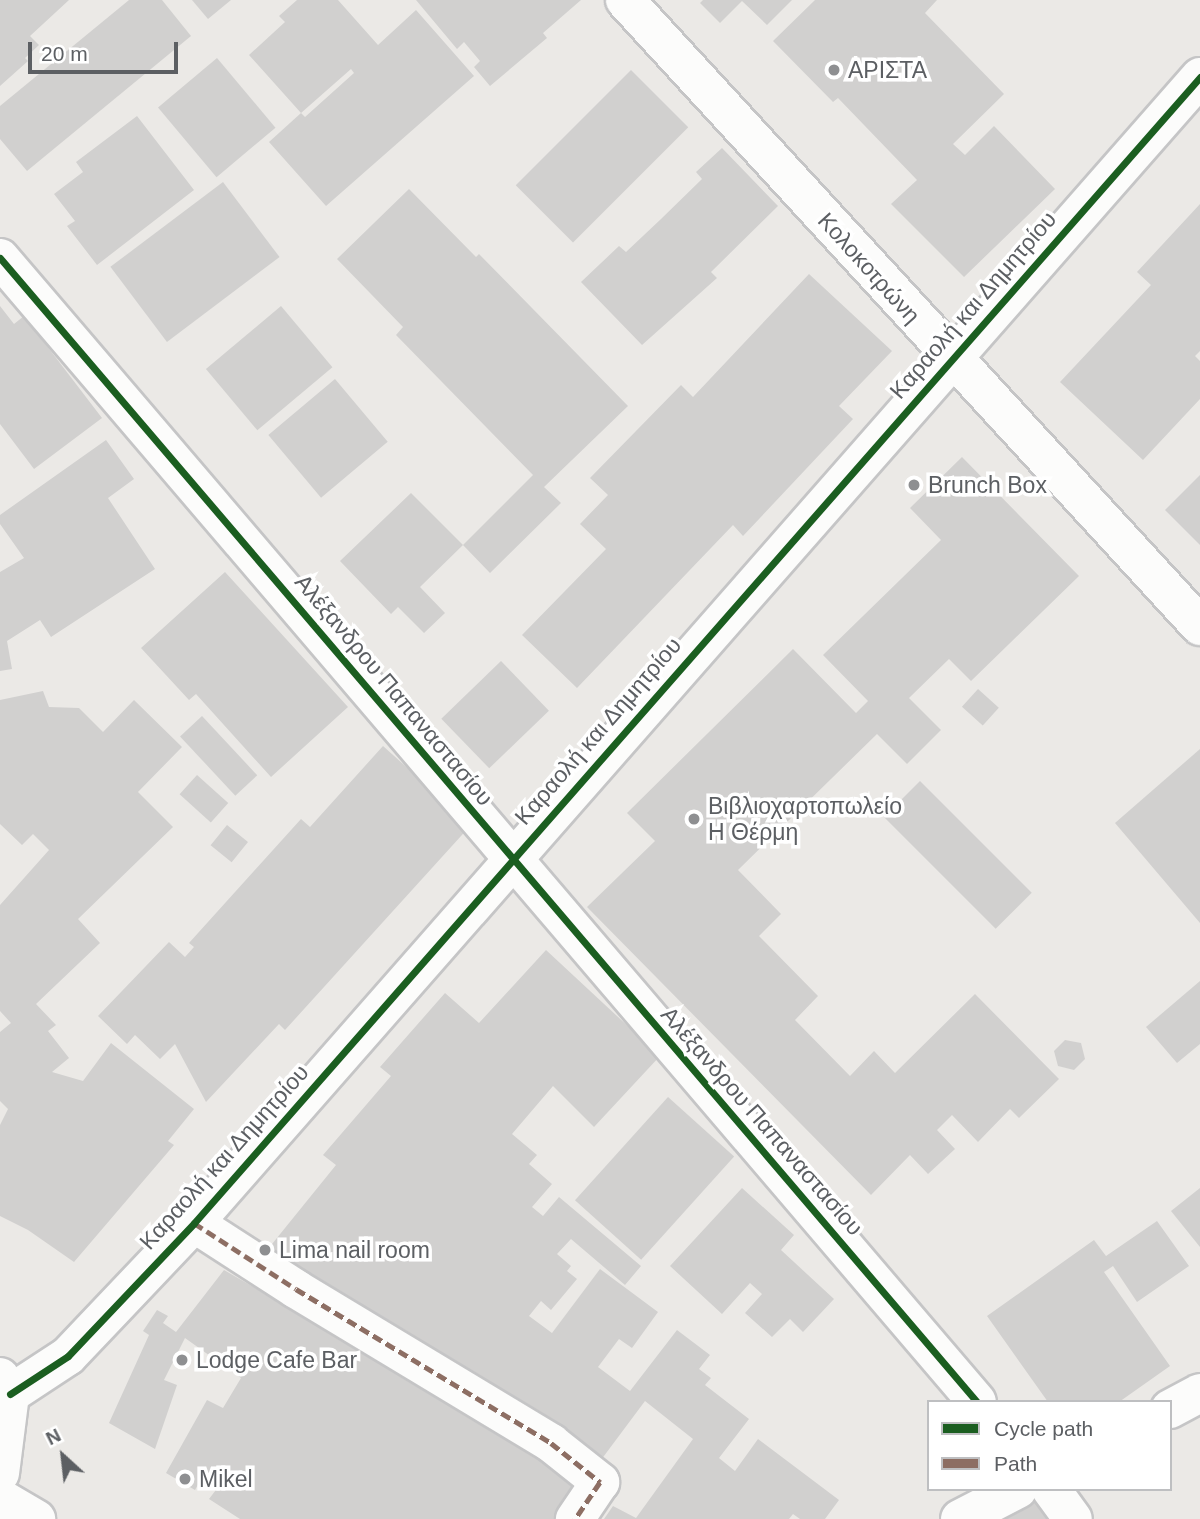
<!DOCTYPE html>
<meta charset="utf-8">
<style>
body{margin:0}
#map{position:relative;width:1200px;height:1519px;overflow:hidden;background:#ebe9e6;font-family:Helvetica,sans-serif}
div>[style]{position:absolute}
.building>*{inset:0;background:#d1d0cf;transform-origin:0 0}
.roads{filter:drop-shadow(2px 0 #c5c5c6) drop-shadow(-2px 0 #c5c5c6) drop-shadow(0 2px #c5c5c6) drop-shadow(0 -2px #c5c5c6)}
.pedestrian>*{height:38px;margin:-19px;padding:0 19px;transform-origin:19px;border-radius:19px;background:#fcfcfb}
.minor>*{height:38px;margin:-19px;padding:0 19px;transform-origin:19px;border-radius:19px;background:#fcfcfb}
.secondary>*{height:38px;margin:-19px;padding:0 19px;transform-origin:19px;border-radius:19px;background:#fcfcfb}
.quiet>*{height:5px;margin-top:-2.5px;transform-origin:0;background:repeating-linear-gradient(90deg,#8d6e63 0 10px,transparent 0 15px)}
.cycleway>*{height:7px;margin:-3.5px;padding:0 3.5px;transform-origin:3.5px;border-radius:3.5px;background:#1b5e20}
.dots>*{width:19px;height:19px;translate:-50% -50%;box-sizing:border-box;border:4px solid #fff;border-radius:50%}
span{translate:-50% -50%;white-space:nowrap;text-align:center;line-height:1.15;-webkit-text-stroke:7px #fff;paint-order:stroke}
.poi-label{font-size:23px;color:#5c5f63}
.left{translate:0 -50%;text-align:left}
.street-label{font-size:23px;color:#5c5f63}
.legend{position:absolute;left:927px;top:1400px;width:245px;height:91px;box-sizing:border-box;background:#fff;border:2px solid #bebfc1;margin:0;padding:9px 12px;list-style:none;font-size:21px;color:#5c5f63}
.legend li{display:flex;align-items:center;gap:14px;height:35px}
.legend b{width:35px;border:2px solid #bebfc1}
.north{position:absolute;left:28px;top:1421px;width:70px;height:70px;-webkit-text-stroke:5px #fff;paint-order:stroke;rotate:333deg;font-size:19px;font-weight:700;line-height:28px;text-align:center;color:#5c5f63}
.north::after{content:'';display:block;margin:auto;width:24px;height:32px;background:#5c5f63;clip-path:polygon(50% 0,100% 100%,50% 72%,0 100%)}
.scale{position:absolute;left:28px;top:42px;width:150px;height:32px;box-sizing:border-box;border:4px solid #5c5f63;border-top:0;padding-left:9px;font-size:21px;line-height:24px;white-space:nowrap;color:#5c5f63;-webkit-text-stroke:5px #fff;paint-order:stroke}
</style>
<div id="map">
<div class="building">
<div style="clip-path:polygon(0 0,69px 0,30px 36px,39px 45px,25px 58px,28px 61px,0 86px)"></div>
<div style="clip-path:polygon(129px 0,162px 0,191px 36px,27px 171px,0 139px,0 106px)"></div>
<div style="clip-path:polygon(192px 0,231px 0,208px 19px)"></div>
<div style="clip-path:polygon(297px 0,338px 0,378px 45px,416px 10px,474px 76px,326px 206px,269px 142px,301px 113px,305px 117px,354px 73px,351px 69px,301px 113px,249px 55px,285px 22px,279px 16px)"></div>
<div style="clip-path:polygon(416px 0,581px 0,543px 33px,547px 38px,490px 86px,474px 67px,480px 61px,464px 42px,457px 49px)"></div>
<div style="clip-path:polygon(703px 0,792px 0,767px 25px,742px 1px,720px 23px,700px 3px)"></div>
<div style="clip-path:polygon(815px 0,937px 0,925px 13px,1004px 94px,953px 144px,965px 155px,994px 126px,1055px 189px,964px 277px,891px 204px,917px 180px,838px 98px,833px 102px,773px 41px)"></div>
<div style="left:217px;top:58px;width:91px;height:77px;rotate:50deg"></div>
<div style="left:631px;top:70px;width:81px;height:163px;rotate:45deg"></div>
<div style="clip-path:polygon(137px 116px,194px 190px,97px 265px,67px 226px,75px 221px,54px 194px,83px 172px,76px 162px)"></div>
<div style="clip-path:polygon(722px 148px,778px 206px,711px 272px,717px 278px,642px 345px,581px 282px,619px 246px,626px 252px,661px 219px,702px 179px,696px 172px)"></div>
<div style="left:223px;top:182px;width:94px;height:141px;rotate:53deg"></div>
<div style="clip-path:polygon(409px 189px,476px 257px,479px 254px,628px 406px,544px 487px,561px 503px,490px 573px,463px 545px,533px 475px,396px 335px,403px 327px,337px 259px)"></div>
<div style="clip-path:polygon(1200px 204px,1200px 351px,1195px 356px,1200px 361px,1200px 399px,1143px 460px,1060px 382px,1151px 285px,1137px 272px)"></div>
<div style="clip-path:polygon(809px 274px,892px 351px,839px 406px,853px 419px,743px 536px,733px 525px,577px 688px,522px 635px,606px 549px,580px 524px,608px 495px,590px 478px,681px 385px,693px 397px)"></div>
<div style="clip-path:polygon(0 306px,14px 324px,24px 316px,102px 418px,34px 469px,0 424px)"></div>
<div style="left:281px;top:306px;width:80px;height:98px;rotate:50deg"></div>
<div style="left:335px;top:379px;width:82px;height:87px;rotate:50deg"></div>
<div style="clip-path:polygon(106px 440px,134px 479px,108px 498px,155px 569px,51px 637px,40px 620px,7px 641px,12px 669px,0 671px,0 572px,24px 558px,0 524px,0 515px)"></div>
<div style="clip-path:polygon(962px 457px,1079px 576px,971px 681px,949px 659px,909px 698px,941px 730px,907px 764px,877px 734px,738px 870px,781px 914px,759px 936px,818px 996px,795px 1020px,850px 1076px,874px 1051px,895px 1073px,975px 994px,1059px 1079px,1019px 1118px,1010px 1109px,978px 1142px,952px 1115px,937px 1130px,955px 1149px,928px 1174px,910px 1155px,871px 1195px,587px 907px,655px 841px,627px 813px,793px 649px,856px 713px,868px 701px,823px 655px,941px 540px,910px 508px)"></div>
<div style="clip-path:polygon(1200px 475px,1200px 545px,1165px 510px)"></div>
<div style="clip-path:polygon(411px 493px,463px 545px,420px 587px,445px 613px,424px 633px,398px 607px,391px 614px,340px 561px)"></div>
<div style="clip-path:polygon(225px 572px,348px 707px,271px 777px,196px 694px,189px 700px,141px 648px)"></div>
<div style="left:501px;top:661px;width:69px;height:83px;rotate:46deg"></div>
<div style="left:978px;top:689px;width:28px;height:24px;rotate:42deg"></div>
<div style="clip-path:polygon(43px 691px,49px 707px,79px 708px,103px 732px,134px 700px,182px 747px,138px 792px,173px 827px,78px 919px,100px 943px,36px 1004px,56px 1025px,48px 1031px,69px 1058px,52px 1072px,83px 1081px,111px 1043px,194px 1109px,168px 1141px,174px 1145px,74px 1262px,28px 1230px,0 1216px,0 1125px,8px 1109px,0 1101px,0 1032px,11px 1023px,0 1011px,0 905px,49px 850px,33px 834px,22px 845px,0 824px,0 700px)"></div>
<div style="left:202px;top:716px;width:81px;height:30px;rotate:47deg"></div>
<div style="clip-path:polygon(383px 746px,471px 825px,285px 1030px,279px 1024px,206px 1102px,175px 1044px,160px 1059px,135px 1035px,127px 1044px,98px 1016px,169px 942px,185px 957px,194px 947px,189px 943px,301px 819px,310px 827px)"></div>
<div style="clip-path:polygon(1200px 749px,1200px 923px,1115px 823px)"></div>
<div style="left:197px;top:775px;width:42px;height:26px;rotate:42deg"></div>
<div style="left:920px;top:781px;width:158px;height:51px;rotate:45deg"></div>
<div style="left:227px;top:825px;width:27px;height:26px;rotate:39deg"></div>
<div style="clip-path:polygon(546px 950px,660px 1056px,594px 1127px,553px 1086px,512px 1134px,537px 1155px,529px 1164px,552px 1184px,532px 1207px,543px 1216px,559px 1197px,641px 1266px,625px 1285px,571px 1239px,557px 1254px,571px 1266px,567px 1271px,577px 1279px,551px 1310px,541px 1301px,529px 1316px,552px 1333px,600px 1269px,658px 1312px,632px 1348px,619px 1339px,598px 1367px,630px 1391px,677px 1330px,710px 1355px,699px 1369px,711px 1378px,705px 1385px,749px 1419px,719px 1458px,735px 1471px,758px 1439px,839px 1500px,825px 1519px,800px 1519px,793px 1514px,789px 1519px,604px 1519px,613px 1506px,636px 1518px,693px 1439px,645px 1401px,598px 1464px,483px 1378px,268px 1249px,336px 1165px,323px 1155px,391px 1076px,380px 1067px,445px 993px,479px 1023px)"></div>
<div style="clip-path:polygon(1200px 981px,1200px 1044px,1177px 1063px,1146px 1027px)"></div>
<div style="clip-path:polygon(1065px 1040px,1081px 1043px,1085px 1059px,1074px 1070px,1058px 1066px,1054px 1051px)"></div>
<div style="left:668px;top:1097px;width:89px;height:139px;rotate:42deg"></div>
<div style="clip-path:polygon(742px 1188px,794px 1235px,781px 1250px,834px 1299px,803px 1332px,790px 1319px,772px 1337px,745px 1313px,762px 1294px,750px 1283px,722px 1314px,670px 1266px)"></div>
<div style="clip-path:polygon(1200px 1188px,1200px 1247px,1171px 1211px)"></div>
<div style="clip-path:polygon(1157px 1221px,1189px 1266px,1137px 1302px,1113px 1266px,1104px 1272px,1170px 1366px,1119px 1402px,1048px 1402px,987px 1316px,1094px 1240px,1106px 1256px)"></div>
<div style="clip-path:polygon(224px 1270px,585px 1479px,557px 1519px,240px 1519px,209px 1499px,222px 1482px,205px 1472px,195px 1490px,166px 1473px,207px 1400px,223px 1408px,241px 1378px,185px 1338px,164px 1380px,177px 1385px,155px 1449px,109px 1423px,149px 1335px,143px 1331px,157px 1310px,168px 1316px,163px 1323px,176px 1332px)"></div>
<div style="clip-path:polygon(1035px 1496px,1047px 1519px,991px 1519px)"></div>
</div>
<div class="roads">
<div class="pedestrian">
<div style="left:194px;top:1223px;width:121px;rotate:32.9deg"></div>
<div style="left:296px;top:1289px;width:298px;rotate:31.1deg"></div>
<div style="left:551px;top:1443px;width:63px;rotate:38.5deg"></div>
<div style="left:600px;top:1482px;width:45px;rotate:124deg"></div>
</div>
<div class="minor">
<div style="left:625px;top:0;width:850px;rotate:47.43deg"></div>
<div style="left:0;top:258px;width:1504px;rotate:49.5deg"></div>
<div style="left:10px;top:1394px;width:69px;rotate:-33.2deg"></div>
<div style="left:68px;top:1356px;width:183px;rotate:-46.5deg"></div>
<div style="left:194px;top:1223px;width:1525px;rotate:-48.72deg"></div>
<div style="left:1170px;top:1409px;width:34px;rotate:-28deg"></div>
<div style="left:1051px;top:1489px;width:37px;rotate:54deg"></div>
<div style="left:960px;top:1519px;width:65px;rotate:-27.3deg"></div>
</div>
<div class="secondary">
<div style="left:0;top:1377px;width:20px;rotate:60deg"></div>
<div style="left:10px;top:1394px;width:80px;rotate:97.2deg"></div>
<div style="left:0;top:1498px;width:42px;rotate:30.3deg"></div>
</div>
</div>
<div class="quiet">
<div style="left:194px;top:1223px;width:121px;rotate:32.9deg"></div>
<div style="left:296px;top:1289px;width:298px;rotate:31.1deg"></div>
<div style="left:551px;top:1443px;width:63px;rotate:38.5deg"></div>
<div style="left:600px;top:1482px;width:45px;rotate:124deg"></div>
</div>
<div class="cycleway">
<div style="left:0;top:258px;width:1504px;rotate:49.5deg"></div>
<div style="left:10px;top:1394px;width:69px;rotate:-33.2deg"></div>
<div style="left:68px;top:1356px;width:183px;rotate:-46.5deg"></div>
<div style="left:194px;top:1223px;width:1525px;rotate:-48.72deg"></div>
</div>
<div class="dots">
<div style="left:834px;top:70px;background:#8e8f91"></div>
<div style="left:914px;top:485px;background:#8e8f91"></div>
<div style="left:694px;top:819px;background:#8e8f91"></div>
<div style="left:265px;top:1250px;background:#8e8f91"></div>
<div style="left:182px;top:1360px;background:#8e8f91"></div>
<div style="left:185px;top:1479px;background:#8e8f91"></div>
</div>
<div class="poi-label">
<span class="left" style="left:848px;top:70px">ΑΡΙΣΤΑ</span>
<span class="left" style="left:928px;top:485px">Brunch Box</span>
<span class="left" style="left:708px;top:819px">Βιβλιοχαρτοπωλείο<br>Η Θέρμη</span>
<span class="left" style="left:279px;top:1250px">Lima nail room</span>
<span class="left" style="left:196px;top:1360px">Lodge Cafe Bar</span>
<span class="left" style="left:199px;top:1479px">Mikel</span>
</div>
<div class="street-label">
<span style="left:869px;top:268px;rotate:48deg">Κολοκοτρώνη</span>
<span style="left:973px;top:305px;rotate:-49deg">Καραολή και Δημητρίου</span>
<span style="left:394px;top:690px;rotate:50deg">Αλέξανδρου Παπαναστασίου</span>
<span style="left:598px;top:731px;rotate:-49deg">Καραολή και Δημητρίου</span>
<span style="left:762px;top:1121px;rotate:49deg">Αλέξανδρου Παπαναστασίου</span>
<span style="left:224px;top:1157px;rotate:-48deg">Καραολή και Δημητρίου</span>
</div>
<ul class="legend">
<li><b style="height:9px;background:#1b5e20"></b>Cycle path</li>
<li><b style="height:9px;background:#8d6e63"></b>Path</li>
</ul>
<div class="north">N</div>
<div class="scale">20 m</div>
</div>
